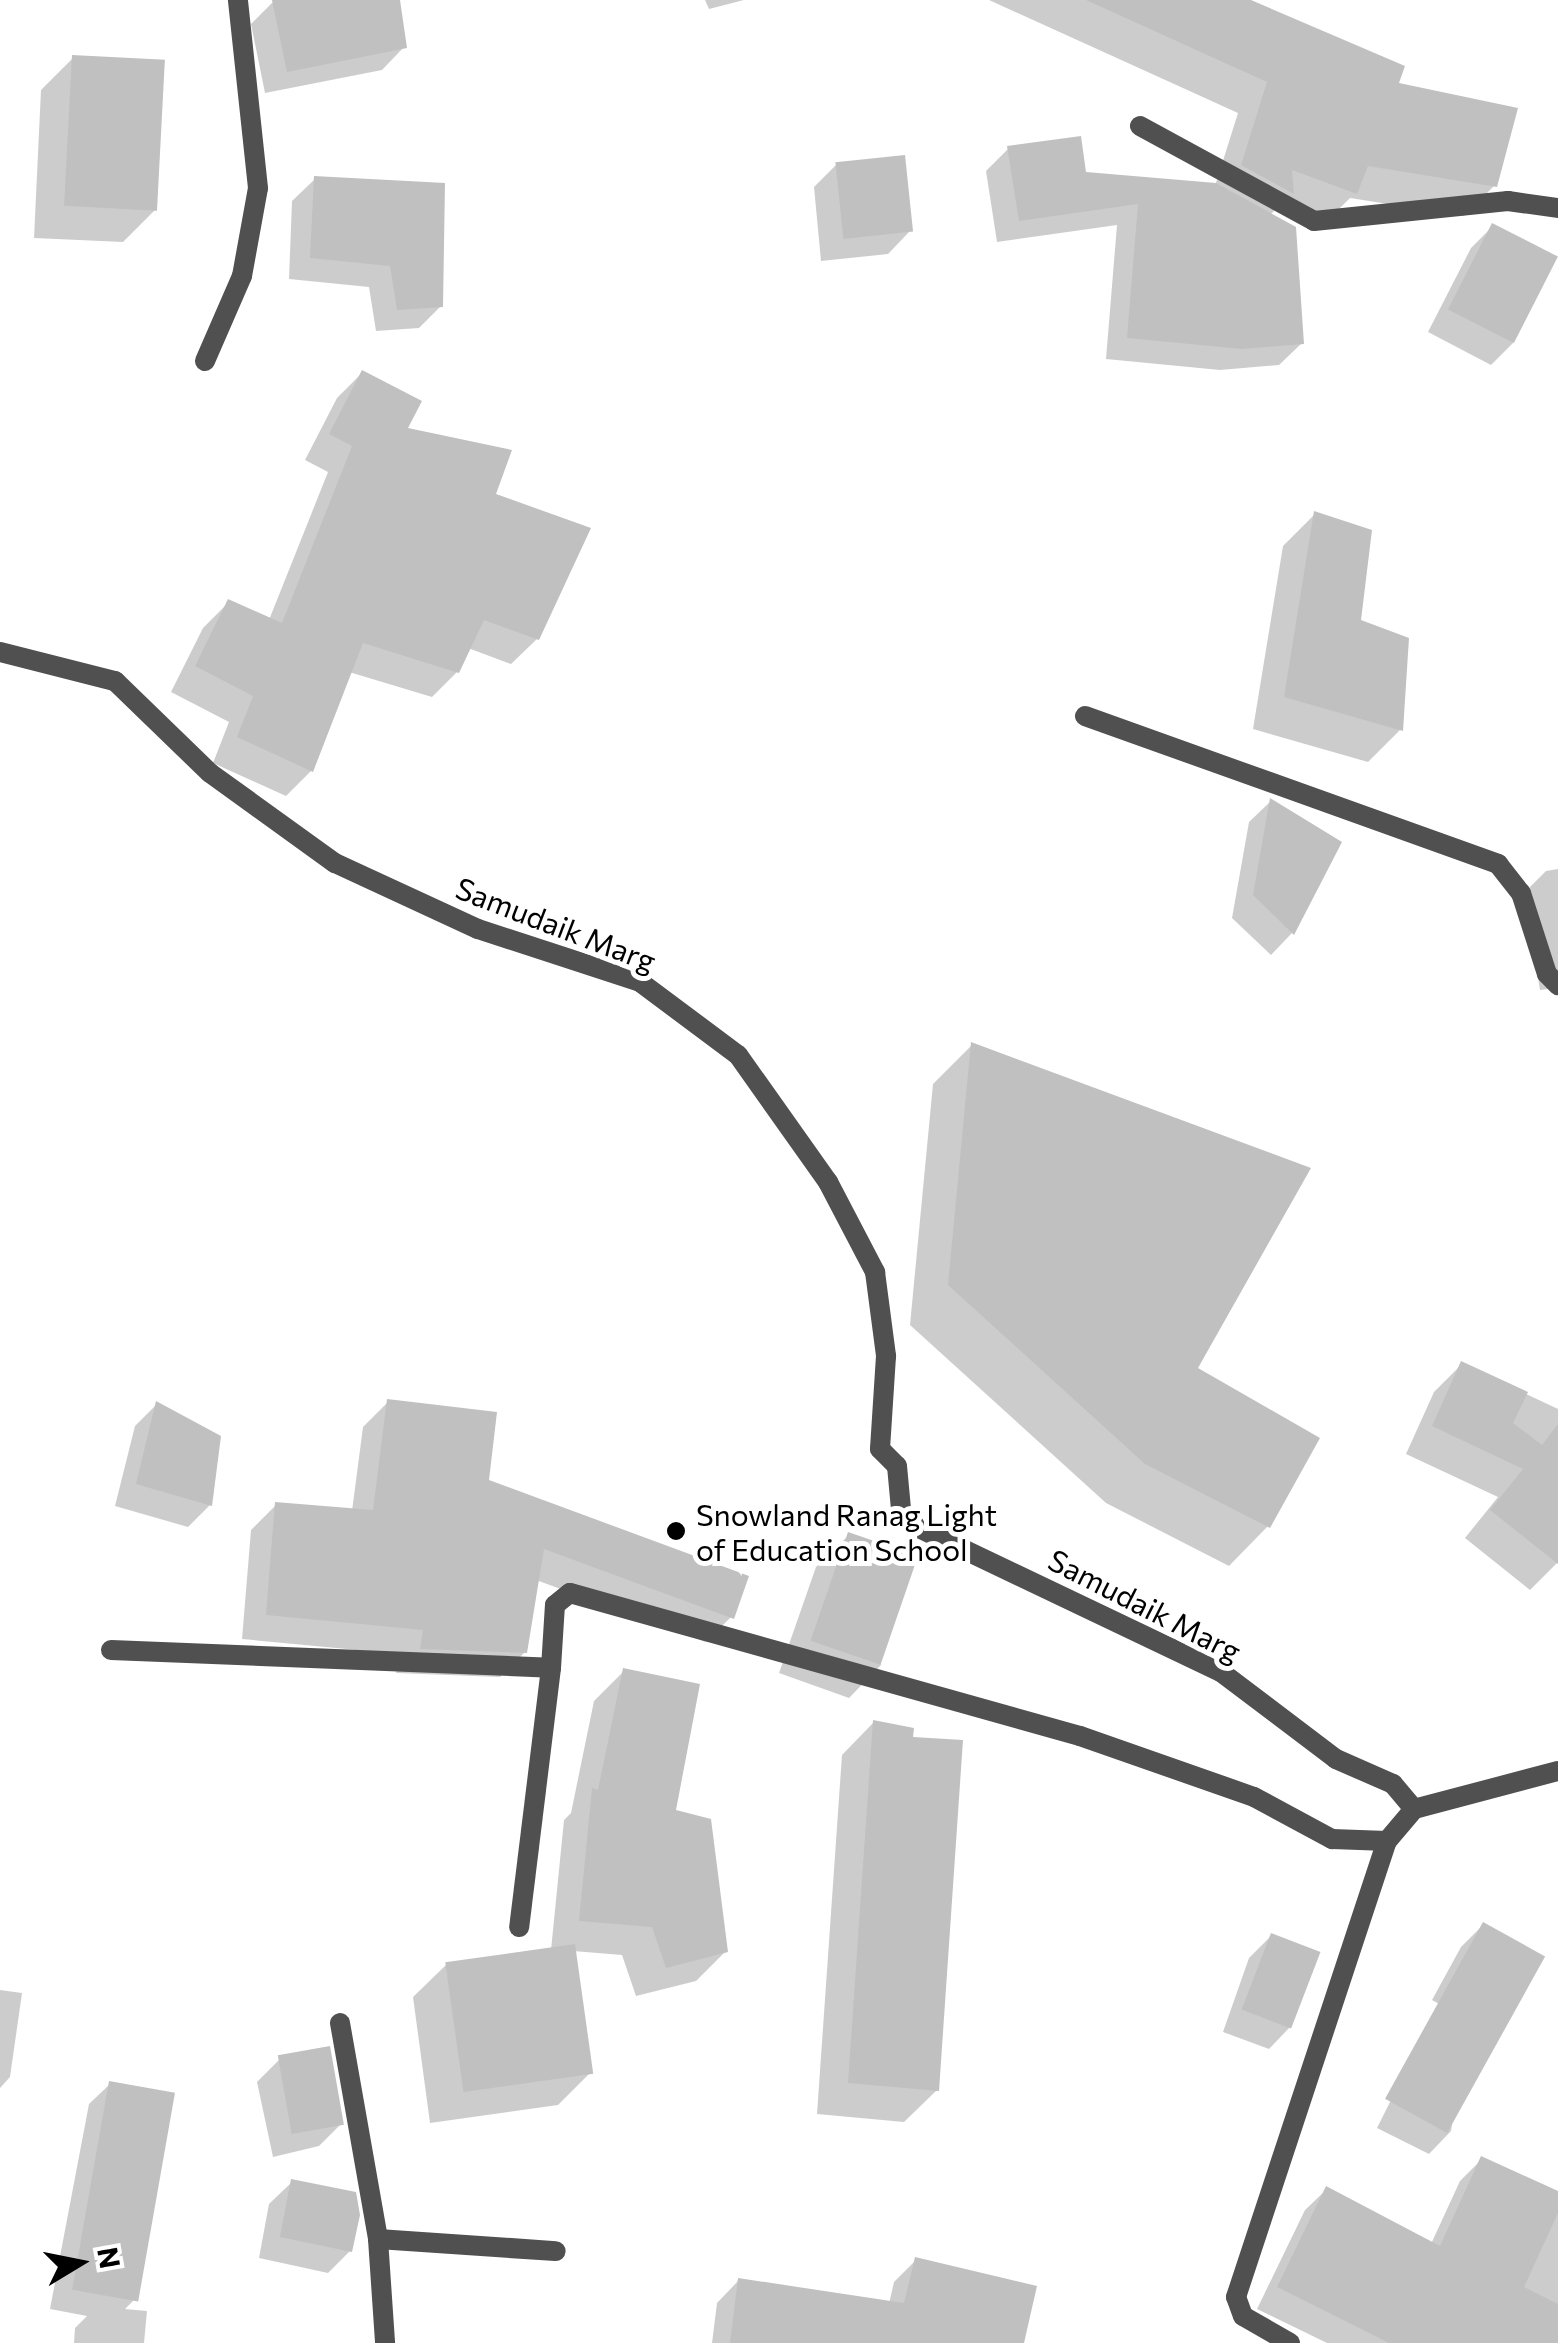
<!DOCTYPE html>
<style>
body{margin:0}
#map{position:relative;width:1558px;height:2343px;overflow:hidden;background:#fff;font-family:Commissioner,sans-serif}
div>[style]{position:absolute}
.shadow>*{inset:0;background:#0003}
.building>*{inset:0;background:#c0c0c0;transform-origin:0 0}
.minor>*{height:20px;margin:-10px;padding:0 10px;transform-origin:10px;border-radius:10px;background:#505050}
.dots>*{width:28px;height:28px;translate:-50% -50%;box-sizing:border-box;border:5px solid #fff;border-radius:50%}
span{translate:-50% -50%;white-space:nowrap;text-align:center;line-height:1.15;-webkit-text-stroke:10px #fff;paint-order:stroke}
.street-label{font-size:30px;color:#000}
.poi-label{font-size:30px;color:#000}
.left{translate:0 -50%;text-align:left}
.north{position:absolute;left:30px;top:2213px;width:100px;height:100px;-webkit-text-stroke:8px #fff;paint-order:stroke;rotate:80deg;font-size:28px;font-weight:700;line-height:40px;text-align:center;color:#000}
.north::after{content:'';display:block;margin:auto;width:35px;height:45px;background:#000;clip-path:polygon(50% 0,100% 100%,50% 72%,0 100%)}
</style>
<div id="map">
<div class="shadow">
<div style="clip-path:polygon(398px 0,404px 47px,382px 70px,265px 93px,251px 24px,273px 2px)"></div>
<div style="clip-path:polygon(705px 0,744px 0,709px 9px)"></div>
<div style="clip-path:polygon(989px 0,1244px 0,1395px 85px,1495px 185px,1464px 216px,1350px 198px,1324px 224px,1278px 207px,1270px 215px,1302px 343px,1279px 365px,1220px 370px,1106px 359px,1117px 225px,997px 242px,986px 171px,1008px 149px,1084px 174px,1215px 186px,1238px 113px)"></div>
<div style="clip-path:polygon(73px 58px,155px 210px,123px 242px,34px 238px,41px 90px)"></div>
<div style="clip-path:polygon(836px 165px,910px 231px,888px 254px,821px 261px,814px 187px)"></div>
<div style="clip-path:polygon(315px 179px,441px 306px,419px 328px,376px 331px,369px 287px,289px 279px,292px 201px)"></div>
<div style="clip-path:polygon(1493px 226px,1513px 343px,1491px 365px,1428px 332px,1471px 248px)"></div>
<div style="clip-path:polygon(362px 373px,405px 430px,493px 496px,537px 639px,511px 664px,468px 648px,457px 672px,432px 697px,349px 672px,311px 771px,286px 796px,213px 763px,229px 722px,171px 692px,203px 628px,229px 602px,269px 620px,328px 472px,305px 460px,337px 398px)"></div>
<div style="clip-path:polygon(1315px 514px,1400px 730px,1368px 762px,1253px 729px,1283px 546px)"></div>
<div style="clip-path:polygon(1271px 801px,1292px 933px,1271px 955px,1232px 918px,1249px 822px)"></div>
<div style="clip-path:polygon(1558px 869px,1558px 988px,1540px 990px,1524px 893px,1546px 871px)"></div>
<div style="clip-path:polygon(972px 1045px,1195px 1369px,1268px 1526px,1229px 1566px,1106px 1503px,910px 1325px,933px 1084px)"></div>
<div style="clip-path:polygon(1462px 1364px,1558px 1409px,1558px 1562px,1530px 1590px,1465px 1538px,1498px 1497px,1406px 1454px,1434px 1392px)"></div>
<div style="clip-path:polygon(388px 1402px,486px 1482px,731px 1617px,706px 1642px,536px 1580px,525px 1652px,500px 1677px,396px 1673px,400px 1654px,242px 1639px,251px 1530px,276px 1505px,352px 1511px,363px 1427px)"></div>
<div style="clip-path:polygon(157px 1404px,210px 1505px,188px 1527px,115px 1506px,135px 1426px)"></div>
<div style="clip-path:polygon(849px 1535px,881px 1665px,849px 1698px,779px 1673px,816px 1567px)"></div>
<div style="clip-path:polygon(624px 1671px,725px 1952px,696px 1981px,636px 1996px,622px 1955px,573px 1951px,590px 2073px,558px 2105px,430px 2123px,413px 1997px,446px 1965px,551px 1950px,564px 1820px,571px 1813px,594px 1701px)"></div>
<div style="clip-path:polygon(874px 1722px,937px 2090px,904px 2122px,817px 2114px,842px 1755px)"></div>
<div style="clip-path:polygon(1483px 1925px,1451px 2131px,1429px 2154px,1377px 2128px,1439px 2004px,1432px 2000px,1461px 1947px)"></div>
<div style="clip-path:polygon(1271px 1936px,1291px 2026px,1269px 2049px,1223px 2032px,1249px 1958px)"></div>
<div style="clip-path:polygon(0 1990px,22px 1993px,10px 2077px,0 2088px)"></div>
<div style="clip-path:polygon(279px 2060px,341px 2124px,319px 2146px,273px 2157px,257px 2082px)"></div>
<div style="clip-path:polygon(110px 2084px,133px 2301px,125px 2309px,147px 2311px,144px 2343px,74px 2343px,75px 2328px,87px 2316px,50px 2309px,89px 2104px)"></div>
<div style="clip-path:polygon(1482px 2159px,1558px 2194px,1558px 2343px,1327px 2343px,1257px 2309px,1305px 2210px,1327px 2189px,1431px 2244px,1460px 2181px)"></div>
<div style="clip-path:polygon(292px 2182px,350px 2251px,328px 2273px,259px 2258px,269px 2204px)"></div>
<div style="clip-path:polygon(916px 2260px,1021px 2343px,712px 2343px,717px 2303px,739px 2280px,889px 2304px,894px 2282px)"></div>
</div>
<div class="building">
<div style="clip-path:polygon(272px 0,400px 0,407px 48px,287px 72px)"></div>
<div style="clip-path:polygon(1086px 0,1251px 0,1405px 66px,1399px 83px,1518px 108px,1497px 187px,1368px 166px,1357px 194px,1292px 170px,1294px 194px,1241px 165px,1267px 82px)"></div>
<div style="left:72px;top:55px;width:93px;height:151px;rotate:3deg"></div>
<div style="clip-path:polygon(1081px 136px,1086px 172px,1216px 183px,1296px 227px,1304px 344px,1242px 349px,1127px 338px,1138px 204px,1019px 221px,1007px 146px)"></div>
<div style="left:905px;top:155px;width:77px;height:70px;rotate:84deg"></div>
<div style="clip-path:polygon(314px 176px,445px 183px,443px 307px,397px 310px,390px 266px,310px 258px)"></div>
<div style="left:1492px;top:223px;width:74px;height:97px;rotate:27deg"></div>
<div style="clip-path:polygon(362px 370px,422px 401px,408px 428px,512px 450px,496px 494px,591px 528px,539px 640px,484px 620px,459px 673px,363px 643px,313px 772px,237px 737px,253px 696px,195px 666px,228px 599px,282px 623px,352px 446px,329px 434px)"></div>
<div style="clip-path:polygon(1314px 511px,1372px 530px,1361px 620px,1409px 638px,1403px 731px,1284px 697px)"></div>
<div style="clip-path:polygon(1270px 798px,1342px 842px,1294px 935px,1253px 895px)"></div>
<div style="clip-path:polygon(971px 1042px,1311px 1168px,1198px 1368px,1320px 1438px,1270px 1528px,1145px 1464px,948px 1285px)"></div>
<div style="clip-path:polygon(1461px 1361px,1528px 1392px,1513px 1423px,1542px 1445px,1558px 1424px,1558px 1564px,1490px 1510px,1523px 1469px,1432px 1426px)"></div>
<div style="clip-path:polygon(387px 1399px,497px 1412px,489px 1480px,749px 1576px,734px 1619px,544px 1549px,527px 1653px,420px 1649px,423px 1630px,266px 1615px,275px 1502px,373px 1510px)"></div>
<div style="clip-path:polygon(156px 1401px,221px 1436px,212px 1506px,136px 1484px)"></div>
<div style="left:848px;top:1532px;width:74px;height:115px;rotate:19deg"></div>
<div style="clip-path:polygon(623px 1668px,700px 1684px,676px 1810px,711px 1819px,728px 1952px,666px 1968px,652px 1927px,579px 1921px,592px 1788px,598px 1790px)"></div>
<div style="clip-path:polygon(873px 1720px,914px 1728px,913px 1737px,963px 1740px,939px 2091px,848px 2083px)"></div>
<div style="left:1483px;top:1922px;width:71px;height:202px;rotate:29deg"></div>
<div style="left:1271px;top:1933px;width:53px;height:82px;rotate:21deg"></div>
<div style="left:575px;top:1944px;width:131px;height:131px;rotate:82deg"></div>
<div style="left:330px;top:2046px;width:80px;height:53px;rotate:80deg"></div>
<div style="left:109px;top:2081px;width:67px;height:212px;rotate:10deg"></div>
<div style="clip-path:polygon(1481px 2156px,1558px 2191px,1558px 2213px,1524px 2287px,1558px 2304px,1558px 2343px,1389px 2343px,1277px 2287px,1326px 2186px,1440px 2246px)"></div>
<div style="clip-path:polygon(291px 2179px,356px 2192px,360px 2215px,352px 2252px,280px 2237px)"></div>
<div style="clip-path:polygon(915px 2257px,1037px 2286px,1024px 2343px,730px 2343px,738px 2278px,904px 2303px)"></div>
</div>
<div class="minor">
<div style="left:1140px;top:126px;width:198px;rotate:28.6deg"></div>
<div style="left:1314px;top:221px;width:195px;rotate:-5.9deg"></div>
<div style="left:1508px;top:201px;width:50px;rotate:8deg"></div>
<div style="left:205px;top:361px;width:93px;rotate:-66.5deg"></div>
<div style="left:242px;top:276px;width:89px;rotate:-79.7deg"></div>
<div style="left:258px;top:188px;width:189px;rotate:-96.1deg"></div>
<div style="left:0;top:652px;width:119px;rotate:14.2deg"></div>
<div style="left:115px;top:681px;width:132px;rotate:44.1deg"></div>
<div style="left:210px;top:773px;width:154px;rotate:35.8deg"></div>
<div style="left:335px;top:863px;width:157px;rotate:24.8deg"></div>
<div style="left:478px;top:929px;width:170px;rotate:18.1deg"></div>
<div style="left:640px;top:982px;width:122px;rotate:36.7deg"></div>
<div style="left:738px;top:1055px;width:156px;rotate:54.7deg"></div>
<div style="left:828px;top:1182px;width:102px;rotate:62.4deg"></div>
<div style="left:875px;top:1272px;width:85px;rotate:82.5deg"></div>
<div style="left:886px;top:1356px;width:93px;rotate:93.7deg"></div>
<div style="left:880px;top:1449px;width:24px;rotate:45deg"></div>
<div style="left:897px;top:1466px;width:54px;rotate:84.7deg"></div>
<div style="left:902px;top:1520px;width:353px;rotate:25.5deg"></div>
<div style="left:1221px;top:1672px;width:144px;rotate:37.1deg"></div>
<div style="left:1336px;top:1759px;width:62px;rotate:23.7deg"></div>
<div style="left:1393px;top:1784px;width:33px;rotate:50deg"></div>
<div style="left:1414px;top:1809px;width:149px;rotate:-14.8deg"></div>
<div style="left:1085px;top:716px;width:439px;rotate:19.7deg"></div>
<div style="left:1498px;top:864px;width:37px;rotate:52deg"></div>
<div style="left:1521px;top:893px;width:85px;rotate:72.2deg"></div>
<div style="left:1547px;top:974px;width:16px;rotate:45deg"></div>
<div style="left:111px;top:1650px;width:440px;rotate:2.3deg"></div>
<div style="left:551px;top:1668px;width:261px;rotate:97deg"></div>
<div style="left:551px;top:1668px;width:63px;rotate:-86.4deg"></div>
<div style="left:555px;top:1605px;width:19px;rotate:-39deg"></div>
<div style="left:570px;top:1593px;width:530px;rotate:15.66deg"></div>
<div style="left:1080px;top:1736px;width:184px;rotate:19.3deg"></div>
<div style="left:1254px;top:1797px;width:89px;rotate:28.3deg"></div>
<div style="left:1332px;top:1839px;width:55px;rotate:2.1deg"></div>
<div style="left:340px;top:2023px;width:219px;rotate:80deg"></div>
<div style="left:378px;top:2239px;width:104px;rotate:86.1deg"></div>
<div style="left:378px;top:2239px;width:178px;rotate:3.9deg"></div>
<div style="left:1290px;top:2343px;width:54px;rotate:-150.1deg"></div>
<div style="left:1243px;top:2316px;width:20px;rotate:-110deg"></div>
<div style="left:1236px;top:2297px;width:480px;rotate:-71.7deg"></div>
<div style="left:1387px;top:1841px;width:42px;rotate:-49.8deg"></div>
</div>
<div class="dots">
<div style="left:676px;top:1531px;background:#000"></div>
</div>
<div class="street-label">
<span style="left:556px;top:924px;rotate:21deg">Samudaik Marg</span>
<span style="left:1145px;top:1605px;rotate:27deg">Samudaik Marg</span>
</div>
<div class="poi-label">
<span class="left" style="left:696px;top:1531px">Snowland Ranag Light<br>of Education School</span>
</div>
<div class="north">N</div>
</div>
